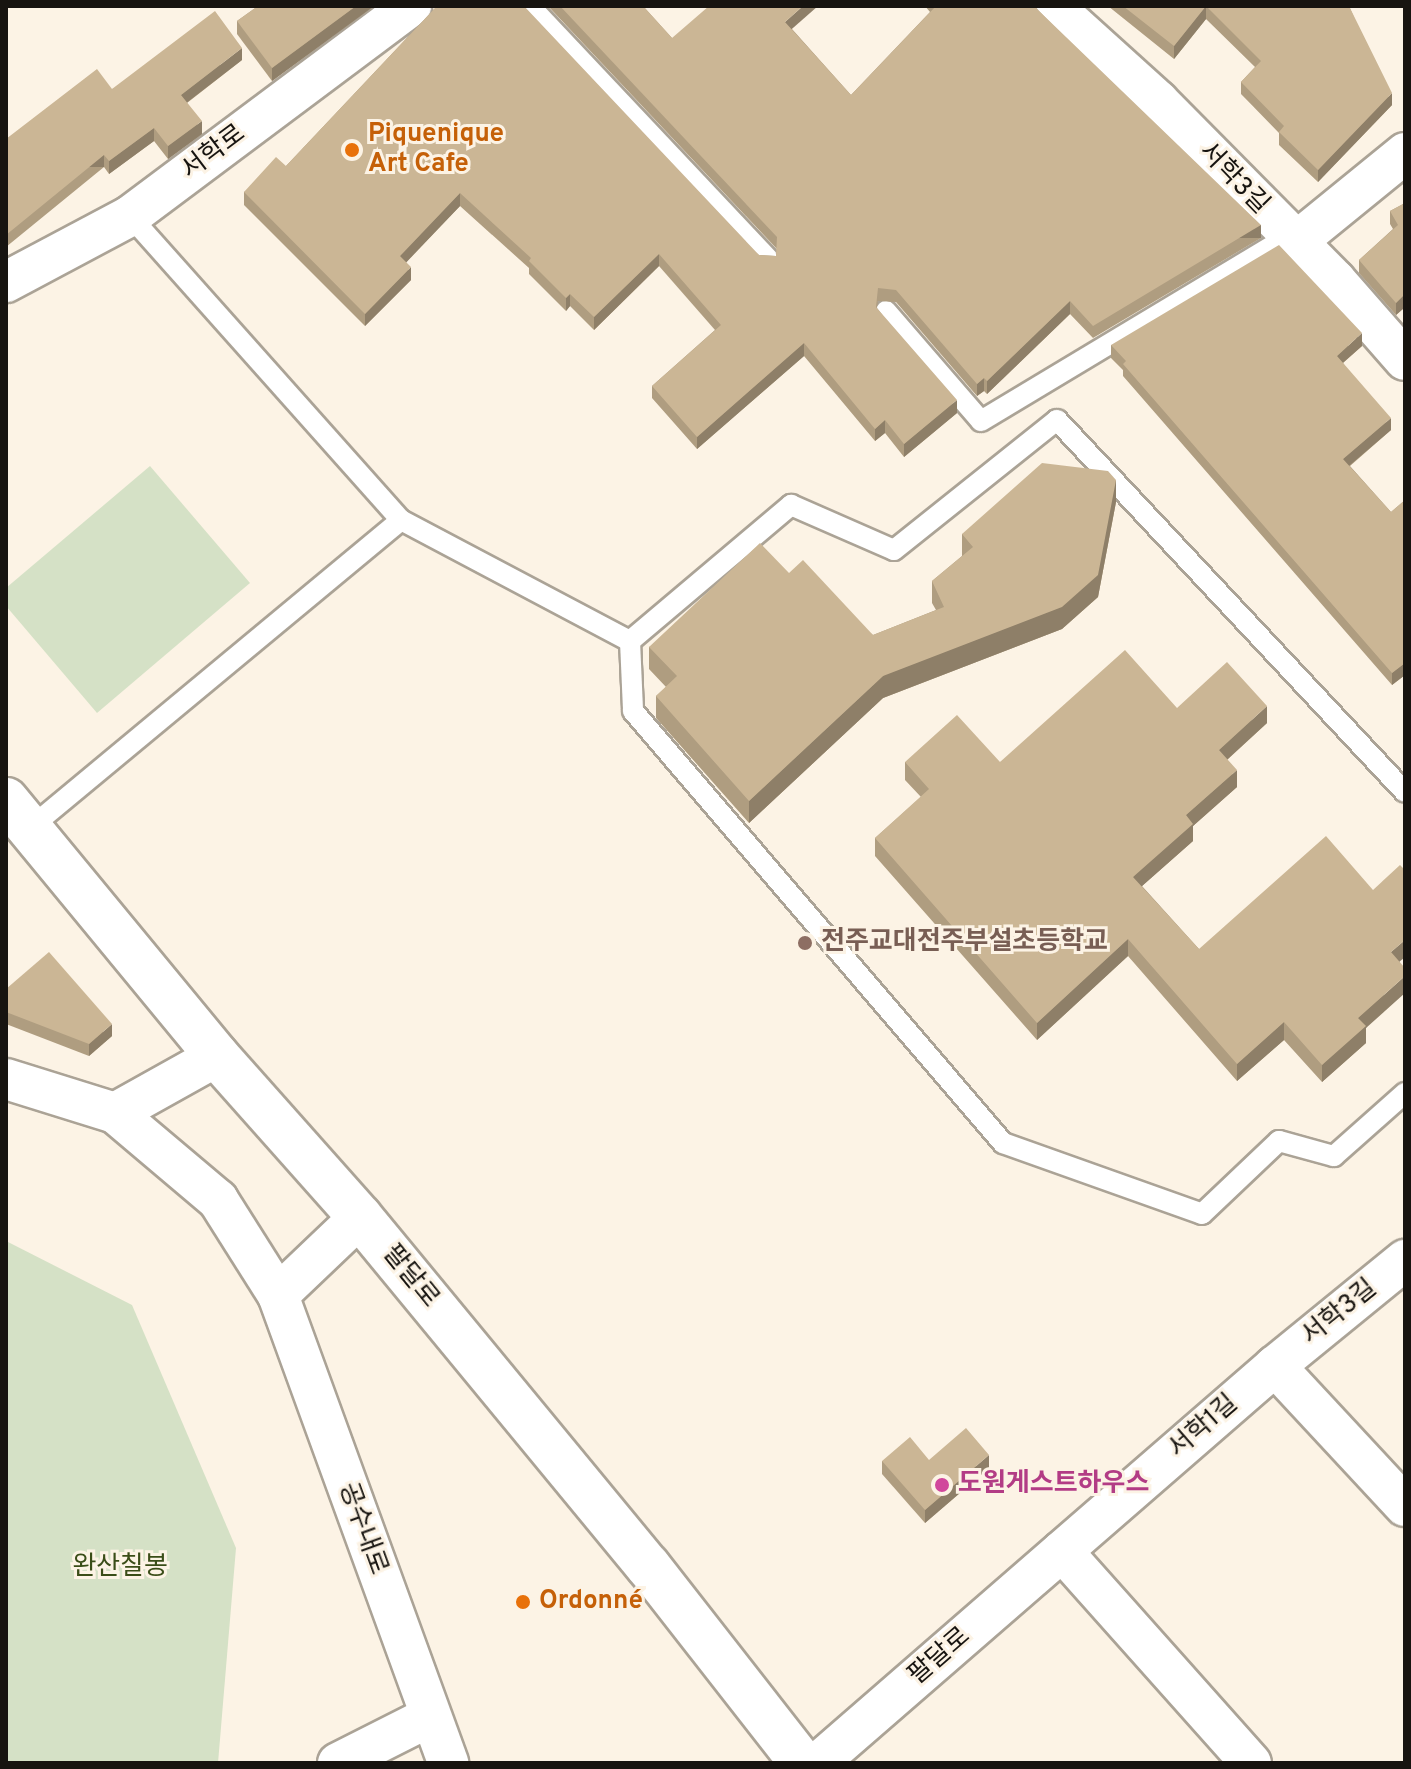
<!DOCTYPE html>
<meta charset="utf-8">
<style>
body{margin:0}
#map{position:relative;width:1411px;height:1769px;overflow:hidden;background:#fcf3e5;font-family:Overpass,"Noto Sans KR",sans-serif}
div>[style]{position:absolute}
.green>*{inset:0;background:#d5e1c6}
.roads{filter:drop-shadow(2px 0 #aba396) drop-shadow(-2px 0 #aba396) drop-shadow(0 2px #aba396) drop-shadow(0 -2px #aba396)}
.service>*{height:20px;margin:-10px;padding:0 10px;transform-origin:10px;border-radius:10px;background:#fff}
.minor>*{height:40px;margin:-20px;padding:0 20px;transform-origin:20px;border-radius:20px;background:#fff}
.tertiary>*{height:44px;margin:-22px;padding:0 22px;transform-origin:22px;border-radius:22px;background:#fff}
.wall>*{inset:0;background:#af9d80}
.shaded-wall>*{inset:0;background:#8e7f68;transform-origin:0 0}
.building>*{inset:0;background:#cbb695}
.dots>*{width:22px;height:22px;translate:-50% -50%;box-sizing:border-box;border:4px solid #fcf3e5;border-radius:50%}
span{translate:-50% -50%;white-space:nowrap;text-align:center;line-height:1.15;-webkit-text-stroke:6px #fcf3e5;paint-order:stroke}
.food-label{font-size:26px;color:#c56008;font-weight:700}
.left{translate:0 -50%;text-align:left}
.street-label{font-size:26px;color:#171410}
.education-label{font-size:26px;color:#785e54;font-weight:700}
.hotel-label{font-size:26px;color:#b23c85;font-weight:700}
.park-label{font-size:26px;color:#3a4d18}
.frame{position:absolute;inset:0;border:8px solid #171410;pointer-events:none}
</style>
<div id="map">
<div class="green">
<div style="clip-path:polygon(150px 466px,250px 583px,97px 713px,6px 606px,6px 588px)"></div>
<div style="clip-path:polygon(6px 1241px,132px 1305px,236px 1548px,218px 1763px,6px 1763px)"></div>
</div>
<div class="roads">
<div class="service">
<div style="left:530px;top:6px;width:347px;rotate:46.7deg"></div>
<div style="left:130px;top:216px;width:407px;rotate:48.3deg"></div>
<div style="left:401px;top:520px;width:259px;rotate:27.9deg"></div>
<div style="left:630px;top:641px;width:211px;rotate:-40.2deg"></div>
<div style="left:791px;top:505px;width:112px;rotate:23.6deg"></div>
<div style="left:894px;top:550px;width:208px;rotate:-38.6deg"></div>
<div style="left:1057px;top:420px;width:509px;rotate:46.91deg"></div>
<div style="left:886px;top:311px;width:145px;rotate:49.2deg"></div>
<div style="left:981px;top:421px;width:361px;rotate:-31deg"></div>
<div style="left:630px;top:641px;width:70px;rotate:87.5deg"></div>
<div style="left:633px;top:711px;width:569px;rotate:49.42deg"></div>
<div style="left:1003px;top:1143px;width:211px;rotate:19.6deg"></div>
<div style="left:1202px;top:1214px;width:106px;rotate:-43.5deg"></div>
<div style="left:1279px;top:1141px;width:57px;rotate:15.3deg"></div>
<div style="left:1334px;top:1156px;width:95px;rotate:-41.6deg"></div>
<div style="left:30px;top:828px;width:482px;rotate:-39.7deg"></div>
</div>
<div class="minor">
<div style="left:1053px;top:6px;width:142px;rotate:42.1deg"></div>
<div style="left:1158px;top:101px;width:252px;rotate:45.3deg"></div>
<div style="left:1335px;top:280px;width:106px;rotate:48.8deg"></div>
<div style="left:1296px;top:242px;width:141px;rotate:-39.2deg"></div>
<div style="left:6px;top:282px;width:140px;rotate:-28deg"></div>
<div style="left:130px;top:216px;width:351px;rotate:-36.8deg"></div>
<div style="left:6px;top:1079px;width:114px;rotate:17.3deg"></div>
<div style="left:115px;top:1113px;width:135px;rotate:40.2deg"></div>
<div style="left:218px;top:1200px;width:112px;rotate:57.7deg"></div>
<div style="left:278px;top:1295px;width:498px;rotate:70deg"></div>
<div style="left:115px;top:1113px;width:117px;rotate:-29.2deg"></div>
<div style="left:278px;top:1295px;width:113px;rotate:-43.6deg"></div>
<div style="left:1275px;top:1366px;width:191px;rotate:47.1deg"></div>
<div style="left:1062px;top:1551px;width:284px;rotate:48.3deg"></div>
<div style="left:338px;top:1763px;width:102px;rotate:-26.8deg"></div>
<div style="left:818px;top:1763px;width:605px;rotate:-40.98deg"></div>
<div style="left:1275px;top:1366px;width:168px;rotate:-39.2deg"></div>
</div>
<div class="tertiary">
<div style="left:6px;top:800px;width:332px;rotate:50.5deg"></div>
<div style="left:217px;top:1056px;width:215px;rotate:48.4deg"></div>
<div style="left:360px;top:1217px;width:452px;rotate:50.5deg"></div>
<div style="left:648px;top:1566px;width:250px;rotate:52deg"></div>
</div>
</div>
<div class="wall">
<div style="clip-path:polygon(258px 6px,374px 6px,272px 81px,237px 34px,237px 21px)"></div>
<div style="clip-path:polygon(437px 6px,759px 255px,776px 256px,777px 249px,548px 6px,643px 6px,672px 38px,792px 29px,851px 95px,930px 12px,925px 6px,1035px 6px,1038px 10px,1261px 238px,1093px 338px,1070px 314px,987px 394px,984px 391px,977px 396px,896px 302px,878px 301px,877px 308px,957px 413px,904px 457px,885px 433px,875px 441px,804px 356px,697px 449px,652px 398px,652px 386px,715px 330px,659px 266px,594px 330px,570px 306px,566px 311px,529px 274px,529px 268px,460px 206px,406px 262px,411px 280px,365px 326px,244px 205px,244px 192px,286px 166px)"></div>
<div style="clip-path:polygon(1108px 6px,1349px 6px,1392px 105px,1318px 182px,1279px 145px,1279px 133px,1241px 94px,1241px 82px,1255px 67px,1206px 19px,1174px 59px)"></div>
<div style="clip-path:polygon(242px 60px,187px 103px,202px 134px,168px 159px,154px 141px,109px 174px,104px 167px,6px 247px,6px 139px,112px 89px)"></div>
<div style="clip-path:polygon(1405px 203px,1405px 308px,1404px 308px,1396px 315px,1359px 273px,1359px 260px,1393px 229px,1390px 224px,1390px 211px)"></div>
<div style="clip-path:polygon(1111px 345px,1362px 346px,1343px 363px,1391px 430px,1350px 466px,1391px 512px,1405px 500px,1405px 675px,1392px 685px,1123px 376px,1123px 370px,1111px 358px)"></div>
<div style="clip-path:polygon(1116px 502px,1098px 597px,1062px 629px,883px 698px,749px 823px,656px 718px,656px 696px,666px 687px,649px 669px,649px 647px,789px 573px,873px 635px,936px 610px,932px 603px,932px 581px,962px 556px,962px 534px)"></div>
<div style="clip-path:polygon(1177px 708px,1267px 723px,1227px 760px,1237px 787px,1193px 826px,1193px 841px,1142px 886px,1199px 949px,1400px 962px,1366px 1028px,1366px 1043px,1322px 1082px,1284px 1040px,1237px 1081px,1128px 956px,1037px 1040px,875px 856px,875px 838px,921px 797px,905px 780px,905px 762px,1000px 762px)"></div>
<div style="clip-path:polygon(6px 989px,112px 1036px,89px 1056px,6px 1024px)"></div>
<div style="clip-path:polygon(929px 1460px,989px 1468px,925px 1523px,882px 1474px,882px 1461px)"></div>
</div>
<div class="shaded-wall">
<div style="clip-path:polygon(356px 6px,374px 6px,272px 81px,272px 68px)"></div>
<div style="clip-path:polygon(803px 6px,818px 6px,785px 35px,785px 22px)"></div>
<div style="clip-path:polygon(1206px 6px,1206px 19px,1174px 59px,1174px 46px)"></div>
<div style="clip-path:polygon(242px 48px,242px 60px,181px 107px,181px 95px)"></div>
<div style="clip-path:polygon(1392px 93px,1392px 105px,1318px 182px,1318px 170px)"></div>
<div style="clip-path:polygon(202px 121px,202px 134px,168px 159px,168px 146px)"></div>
<div style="clip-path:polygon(154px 128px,154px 141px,109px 174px,109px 161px)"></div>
<div style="left:104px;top:155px;width:12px;height:127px;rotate:90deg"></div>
<div style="clip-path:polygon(460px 193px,460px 206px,400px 269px,400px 256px)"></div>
<div style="left:1261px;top:225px;width:13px;height:196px;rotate:90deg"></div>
<div style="clip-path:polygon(659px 254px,659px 266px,594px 330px,594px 317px)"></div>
<div style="clip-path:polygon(411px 267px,411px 280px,365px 326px,365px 314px)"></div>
<div style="clip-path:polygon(570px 294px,570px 306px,566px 311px,566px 298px)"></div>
<div style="clip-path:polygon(1404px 295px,1404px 308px,1396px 315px,1396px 303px)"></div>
<div style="clip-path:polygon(1070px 301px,1070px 314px,987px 394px,987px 381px)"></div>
<div style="clip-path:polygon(1362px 333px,1362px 346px,1337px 368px,1337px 356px)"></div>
<div style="clip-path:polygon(804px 343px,804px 356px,697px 449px,697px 437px)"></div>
<div style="clip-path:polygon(984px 378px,984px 391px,977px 396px,977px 384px)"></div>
<div style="clip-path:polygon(957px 400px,957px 413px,904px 457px,904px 444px)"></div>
<div style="clip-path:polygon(1391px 418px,1391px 430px,1343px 471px,1343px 459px)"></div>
<div style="clip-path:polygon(885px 420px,885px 433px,875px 441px,875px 429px)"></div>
<div style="clip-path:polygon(1116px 480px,1116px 502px,1098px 597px,1062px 629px,883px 698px,749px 823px,749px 801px,883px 676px)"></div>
<div style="clip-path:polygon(1405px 663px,1405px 675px,1392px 685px,1392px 673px)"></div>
<div style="clip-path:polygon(1267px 706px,1267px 723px,1219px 767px,1219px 750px)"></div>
<div style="clip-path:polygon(1237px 770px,1237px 787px,1193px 826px,1193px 841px,1133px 894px,1133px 877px,1186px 815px)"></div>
<div style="clip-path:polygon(1128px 939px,1128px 956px,1037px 1040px,1037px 1023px)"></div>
<div style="clip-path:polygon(1405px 940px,1405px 957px,1391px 969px,1391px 952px)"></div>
<div style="clip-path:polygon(1405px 976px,1405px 993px,1366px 1028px,1366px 1043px,1322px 1082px,1322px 1065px,1358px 1018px)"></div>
<div style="clip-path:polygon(1284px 1022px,1284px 1040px,1237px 1081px,1237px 1064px)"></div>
<div style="clip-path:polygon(112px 1024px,112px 1036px,89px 1056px,89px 1044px)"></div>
<div style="clip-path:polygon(989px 1455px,989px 1468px,925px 1523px,925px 1510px)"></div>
</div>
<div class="building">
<div style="clip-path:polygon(258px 6px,356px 6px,272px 68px,237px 21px)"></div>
<div style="clip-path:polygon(437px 6px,524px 6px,759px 255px,776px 256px,777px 237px,560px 6px,643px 6px,672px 38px,709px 6px,803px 6px,785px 22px,851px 95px,936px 6px,1035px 6px,1038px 10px,1261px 225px,1093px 326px,1070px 301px,987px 381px,984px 378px,977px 384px,896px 290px,878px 288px,876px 307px,957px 400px,904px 444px,885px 420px,875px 429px,804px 343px,697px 437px,652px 386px,721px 325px,659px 254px,594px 317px,570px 294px,566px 298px,529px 261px,531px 258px,460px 193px,400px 256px,411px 267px,365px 314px,244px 192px,276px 157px,286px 166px)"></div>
<div style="clip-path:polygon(1123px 6px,1349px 6px,1392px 93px,1318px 170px,1279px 132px,1284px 126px,1241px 82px,1261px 61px,1206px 6px,1174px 46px)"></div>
<div style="clip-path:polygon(215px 11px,242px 48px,181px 95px,202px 121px,168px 146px,154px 128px,109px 161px,104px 155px,6px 235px,6px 139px,97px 69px,112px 89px)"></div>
<div style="clip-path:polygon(1405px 203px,1405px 296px,1404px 295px,1396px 303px,1359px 260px,1398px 225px,1390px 211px)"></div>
<div style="clip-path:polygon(1279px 245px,1362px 333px,1337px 356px,1391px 418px,1343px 459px,1391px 512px,1405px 500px,1405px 663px,1392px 673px,1123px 364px,1126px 361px,1111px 345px)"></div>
<div style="clip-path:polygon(1042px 463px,1108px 471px,1116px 480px,1098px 575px,1062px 607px,883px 676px,749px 801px,656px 696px,677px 676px,649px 647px,760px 543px,789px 573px,803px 560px,873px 635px,944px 607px,932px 581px,973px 547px,962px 534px)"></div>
<div style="clip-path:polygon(1125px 650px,1177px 708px,1227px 662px,1267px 706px,1219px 750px,1237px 770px,1186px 815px,1193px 824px,1133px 877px,1199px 949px,1326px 836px,1373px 890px,1400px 865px,1405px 870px,1405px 940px,1391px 952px,1405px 968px,1405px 976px,1358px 1018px,1366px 1026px,1322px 1065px,1284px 1022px,1237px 1064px,1128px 939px,1037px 1023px,875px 838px,929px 789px,905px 762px,957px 715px,1000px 762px)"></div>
<div style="clip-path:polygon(49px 952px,112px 1024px,89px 1044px,6px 1012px,6px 989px)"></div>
<div style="clip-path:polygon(966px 1428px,989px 1455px,925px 1510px,882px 1461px,910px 1437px,929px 1460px)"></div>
</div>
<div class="dots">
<div style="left:352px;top:150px;background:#e8710a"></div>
<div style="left:805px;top:943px;background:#8d6e63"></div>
<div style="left:942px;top:1485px;background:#d1479c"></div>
<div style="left:523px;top:1602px;background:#e8710a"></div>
</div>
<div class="food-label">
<span class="left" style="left:368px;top:150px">Piquenique<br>Art Cafe</span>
<span class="left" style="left:539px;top:1602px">Ordonné</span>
</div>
<div class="street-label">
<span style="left:214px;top:153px;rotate:-37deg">서학로</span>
<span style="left:1233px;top:179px;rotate:46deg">서학3길</span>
<span style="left:410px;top:1277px;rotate:51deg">팔달로</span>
<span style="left:1340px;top:1313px;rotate:-39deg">서학3길</span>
<span style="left:1204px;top:1427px;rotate:-41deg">서학1길</span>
<span style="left:362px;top:1529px;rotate:70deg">공수내로</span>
<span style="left:940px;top:1657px;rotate:-41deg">팔달로</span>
</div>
<div class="education-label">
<span class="left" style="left:821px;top:943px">전주교대전주부설초등학교</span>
</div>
<div class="hotel-label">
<span class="left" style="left:958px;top:1485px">도원게스트하우스</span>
</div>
<div class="park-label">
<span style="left:120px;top:1568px">완산칠봉</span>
</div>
<div class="frame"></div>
</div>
